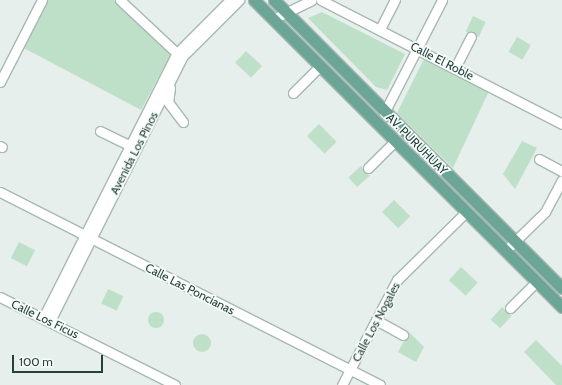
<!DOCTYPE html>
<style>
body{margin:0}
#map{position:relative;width:562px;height:385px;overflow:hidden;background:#e6efeb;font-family:Cabin,sans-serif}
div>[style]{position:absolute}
.green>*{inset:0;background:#bfe0c8;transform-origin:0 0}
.round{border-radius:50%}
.roads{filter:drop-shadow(1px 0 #a8b8b2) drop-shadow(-1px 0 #a8b8b2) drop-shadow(0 1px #a8b8b2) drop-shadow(0 -1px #a8b8b2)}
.minor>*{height:9px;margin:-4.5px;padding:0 4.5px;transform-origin:4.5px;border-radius:4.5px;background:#fff}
.major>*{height:11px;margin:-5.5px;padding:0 5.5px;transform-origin:5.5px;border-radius:5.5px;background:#6aa596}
span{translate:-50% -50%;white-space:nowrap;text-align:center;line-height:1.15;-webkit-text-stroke:3.5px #f7fbf9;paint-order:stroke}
.street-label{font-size:12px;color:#24423a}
.scale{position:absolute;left:12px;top:355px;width:91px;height:18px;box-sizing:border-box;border:2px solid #24423a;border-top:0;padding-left:5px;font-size:12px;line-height:14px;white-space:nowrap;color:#24423a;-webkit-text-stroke:3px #f7fbf9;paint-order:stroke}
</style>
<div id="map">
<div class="green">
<div style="clip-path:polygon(44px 0,114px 0,171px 54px,141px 110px,20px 46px)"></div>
<div style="clip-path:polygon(322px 12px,405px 54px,387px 90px,376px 87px,308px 18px)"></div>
<div style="left:473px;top:16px;width:14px;height:17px;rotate:25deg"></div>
<div style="left:517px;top:37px;width:16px;height:17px;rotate:30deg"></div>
<div style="left:246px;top:51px;width:22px;height:16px;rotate:43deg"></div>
<div style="clip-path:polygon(424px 59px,489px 91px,453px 168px,397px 113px)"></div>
<div style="left:319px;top:124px;width:25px;height:17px;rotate:45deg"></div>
<div style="clip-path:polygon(522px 141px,537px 148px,515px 189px,503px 174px)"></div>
<div style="left:361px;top:166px;width:13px;height:17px;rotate:48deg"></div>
<div style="left:394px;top:200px;width:23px;height:17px;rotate:45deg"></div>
<div style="left:19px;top:242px;width:18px;height:18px;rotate:27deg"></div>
<div style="left:461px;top:267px;width:23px;height:18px;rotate:43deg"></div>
<div style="left:108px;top:289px;width:17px;height:16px;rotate:25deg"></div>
<div style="left:502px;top:307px;width:13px;height:17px;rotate:42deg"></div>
<div class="round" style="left:148px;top:312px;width:16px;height:16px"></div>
<div style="clip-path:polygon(409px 332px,424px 347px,416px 362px,398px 352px)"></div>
<div class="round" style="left:193px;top:334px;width:18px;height:18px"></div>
<div style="clip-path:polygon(536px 340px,562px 366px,562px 385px,556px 385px,524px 352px)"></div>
</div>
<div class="roads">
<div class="minor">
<div style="left:120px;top:0;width:83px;rotate:43.1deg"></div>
<div style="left:321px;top:0;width:271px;rotate:27.2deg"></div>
<div style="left:273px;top:19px;width:43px;rotate:-26deg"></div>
<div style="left:380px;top:29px;width:33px;rotate:-63deg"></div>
<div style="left:455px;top:68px;width:35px;rotate:-63deg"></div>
<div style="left:0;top:82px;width:92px;rotate:-62.9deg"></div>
<div style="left:170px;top:88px;width:14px;rotate:98deg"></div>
<div style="left:168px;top:102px;width:25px;rotate:53deg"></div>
<div style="left:293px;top:93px;width:38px;rotate:-45deg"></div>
<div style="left:384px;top:113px;width:127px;rotate:-62.8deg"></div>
<div style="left:100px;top:131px;width:32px;rotate:26deg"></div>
<div style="left:0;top:146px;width:2px;rotate:27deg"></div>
<div style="left:539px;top:159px;width:26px;rotate:28deg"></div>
<div style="left:368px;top:168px;width:38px;rotate:-45deg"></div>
<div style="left:0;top:192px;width:426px;rotate:26.9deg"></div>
<div style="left:505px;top:251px;width:56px;rotate:-44.3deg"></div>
<div style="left:545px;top:212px;width:36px;rotate:-62deg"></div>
<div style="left:0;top:297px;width:196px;rotate:26.7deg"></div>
<div style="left:510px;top:308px;width:37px;rotate:-45deg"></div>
<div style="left:43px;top:318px;width:297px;rotate:-63.2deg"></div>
<div style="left:177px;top:53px;width:75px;rotate:-45deg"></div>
<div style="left:376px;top:320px;width:31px;rotate:29deg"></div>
<div style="left:50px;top:321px;width:295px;rotate:-63.4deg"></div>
<div style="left:182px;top:57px;width:81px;rotate:-45deg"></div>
<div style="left:342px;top:385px;width:119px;rotate:-62.4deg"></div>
<div style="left:397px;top:280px;width:97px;rotate:-44.6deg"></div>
</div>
<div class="major">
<div style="left:254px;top:0;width:435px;rotate:44.9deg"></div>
<div style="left:274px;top:0;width:407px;rotate:45deg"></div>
</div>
</div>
<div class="street-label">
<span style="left:442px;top:61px;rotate:27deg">Calle El Roble</span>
<span style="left:417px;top:144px;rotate:45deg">AV. PURUHUAY</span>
<span style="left:134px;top:153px;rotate:-63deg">Avenida Los Pinos</span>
<span style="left:190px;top:289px;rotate:27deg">Calle Las Poncianas</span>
<span style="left:45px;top:319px;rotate:26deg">Calle Los Ficus</span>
<span style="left:376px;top:322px;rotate:-62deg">Calle Los Nogales</span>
</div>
<div class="scale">100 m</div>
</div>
